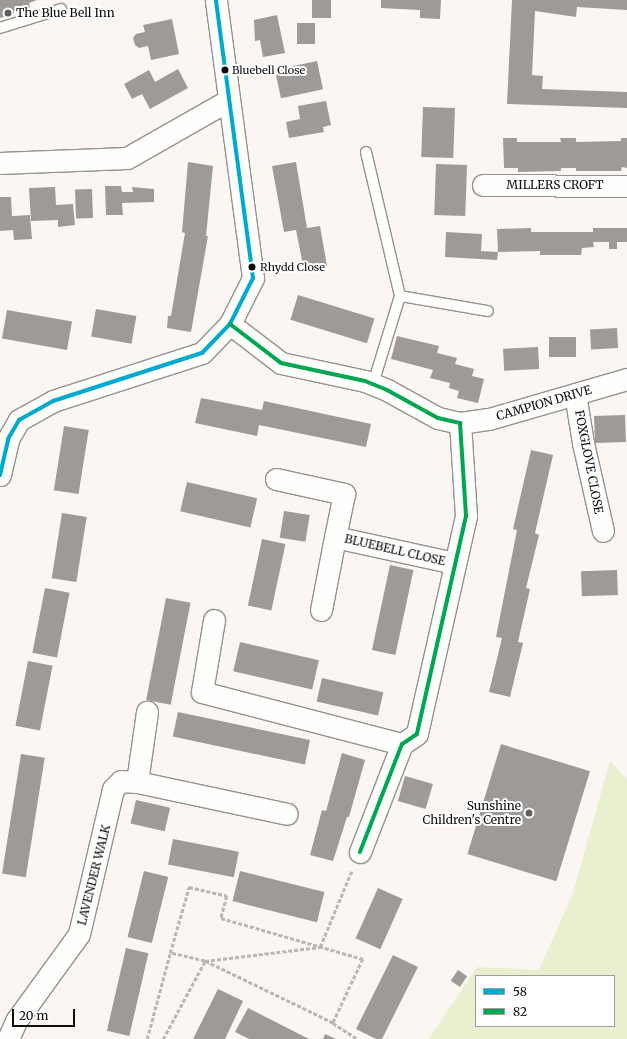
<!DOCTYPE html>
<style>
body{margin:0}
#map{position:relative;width:627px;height:1039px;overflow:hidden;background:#fbf6f1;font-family:Merriweather,serif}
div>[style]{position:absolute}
.green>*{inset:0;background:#eaf0cf}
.building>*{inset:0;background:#9e9a97;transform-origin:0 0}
.path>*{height:2.5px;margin-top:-1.25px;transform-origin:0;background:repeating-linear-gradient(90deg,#b8b7b6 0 4px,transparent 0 6px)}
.roads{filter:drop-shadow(1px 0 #949290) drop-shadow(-1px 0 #949290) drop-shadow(0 1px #949290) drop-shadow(0 -1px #949290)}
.service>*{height:10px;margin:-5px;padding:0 5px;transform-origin:5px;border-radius:5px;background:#fefefd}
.minor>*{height:21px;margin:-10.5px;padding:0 10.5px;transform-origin:10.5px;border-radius:10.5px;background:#fefefd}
.bus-1>*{height:4px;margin:-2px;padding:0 2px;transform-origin:2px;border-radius:2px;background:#00a9ce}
.bus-2>*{height:4px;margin:-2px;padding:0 2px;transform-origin:2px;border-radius:2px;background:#00a651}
.dots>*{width:11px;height:11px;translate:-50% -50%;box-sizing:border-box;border:2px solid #fff;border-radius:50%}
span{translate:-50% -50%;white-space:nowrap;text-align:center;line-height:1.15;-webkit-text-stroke:4px #fff;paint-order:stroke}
.bus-label{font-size:11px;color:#0d0d0d}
.left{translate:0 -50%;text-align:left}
.poi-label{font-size:12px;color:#0d0d0d}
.right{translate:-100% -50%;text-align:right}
.street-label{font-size:12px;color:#0d0d0d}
.legend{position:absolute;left:475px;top:975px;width:140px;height:52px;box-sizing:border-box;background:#fff;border:1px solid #9e9e9e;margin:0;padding:5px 7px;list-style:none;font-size:12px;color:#0d0d0d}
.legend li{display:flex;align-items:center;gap:8px;height:20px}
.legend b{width:20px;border:1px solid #9e9e9e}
.scale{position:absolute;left:12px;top:1009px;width:63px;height:18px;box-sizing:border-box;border:2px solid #0d0d0d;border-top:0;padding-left:5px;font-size:12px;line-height:14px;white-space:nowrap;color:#0d0d0d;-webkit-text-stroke:3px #fff;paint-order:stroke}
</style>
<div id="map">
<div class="green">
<div style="clip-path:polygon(evenodd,610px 761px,627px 779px,627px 1039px,429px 1039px,477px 967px,539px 970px,573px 893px,610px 761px,476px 976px,614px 976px,614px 1026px,476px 1026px,476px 976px)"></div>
</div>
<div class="building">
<div style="clip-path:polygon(0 0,37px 0,29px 3px,30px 8px,0 18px)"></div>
<div style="left:312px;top:0;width:19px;height:18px"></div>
<div style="clip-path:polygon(381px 0,441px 0,440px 19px,420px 18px,420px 10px,381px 8px)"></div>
<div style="clip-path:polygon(512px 0,627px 0,627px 10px,577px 7px,576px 17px,535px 11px,532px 75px,543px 76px,542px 89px,627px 92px,627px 108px,507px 104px)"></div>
<div style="clip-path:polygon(277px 15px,285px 53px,263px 57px,260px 40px,255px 41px,254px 20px)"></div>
<div style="clip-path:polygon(172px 19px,179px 54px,151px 60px,148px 46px,139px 48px,135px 45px,133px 38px,136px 34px,145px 32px,143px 25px)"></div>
<div style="left:297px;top:23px;width:18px;height:21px"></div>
<div style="left:317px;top:61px;width:29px;height:43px;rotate:78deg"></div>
<div style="clip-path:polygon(178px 69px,188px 88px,150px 109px,142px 94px,132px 99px,124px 84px,149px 70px,155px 82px)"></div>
<div style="clip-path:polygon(326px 101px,331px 125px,323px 127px,324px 132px,289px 138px,286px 122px,300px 119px,298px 106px)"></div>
<div style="left:423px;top:107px;width:32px;height:50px;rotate:2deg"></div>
<div style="clip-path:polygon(503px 138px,517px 138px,517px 142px,561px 142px,560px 138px,576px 138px,576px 142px,621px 141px,621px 138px,627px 138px,627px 168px,622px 167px,621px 171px,576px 171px,576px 168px,561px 168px,561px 171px,518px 172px,518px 168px,504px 168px)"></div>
<div style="clip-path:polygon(188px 162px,213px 166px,206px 236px,208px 236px,191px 332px,167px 328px,168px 316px,171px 316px,185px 233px,182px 232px)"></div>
<div style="clip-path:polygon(296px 162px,307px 228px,320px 226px,327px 266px,304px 270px,296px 230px,284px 232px,272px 166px)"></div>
<div style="left:436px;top:164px;width:31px;height:51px;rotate:2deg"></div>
<div style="clip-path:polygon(105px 186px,121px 186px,122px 192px,133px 192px,132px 187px,154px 189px,154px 202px,122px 203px,123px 215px,106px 215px)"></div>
<div style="clip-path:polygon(55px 187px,56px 205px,73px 204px,75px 225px,58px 227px,58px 220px,31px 221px,29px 188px)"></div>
<div style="left:92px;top:189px;width:29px;height:17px;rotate:88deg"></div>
<div style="clip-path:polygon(0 197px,11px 197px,12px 216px,30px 215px,32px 239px,14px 240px,13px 230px,0 231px)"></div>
<div style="clip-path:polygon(531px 228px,531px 232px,593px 232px,593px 228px,627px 228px,627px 242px,617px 242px,617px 249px,609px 249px,609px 242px,593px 242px,594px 247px,582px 248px,581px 255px,540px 255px,540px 251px,498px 252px,497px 229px)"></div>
<div style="clip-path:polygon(446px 232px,482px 234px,481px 251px,498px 252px,497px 260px,445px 257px)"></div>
<div style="left:298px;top:295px;width:80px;height:26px;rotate:17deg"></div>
<div style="left:96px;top:309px;width:41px;height:28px;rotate:10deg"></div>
<div style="left:7px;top:310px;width:66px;height:29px;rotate:10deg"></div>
<div style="left:617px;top:328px;width:20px;height:27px;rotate:87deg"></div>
<div style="clip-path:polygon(397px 336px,439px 346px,437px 353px,457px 358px,455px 364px,474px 369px,472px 376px,484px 379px,478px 403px,457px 398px,459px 391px,449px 388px,450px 383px,430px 378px,433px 370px,391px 359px)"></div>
<div style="left:549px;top:337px;width:27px;height:20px"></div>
<div style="left:538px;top:347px;width:22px;height:35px;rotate:87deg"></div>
<div style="clip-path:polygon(201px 398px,262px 410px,264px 401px,371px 424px,366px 447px,259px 425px,257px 436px,195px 423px)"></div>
<div style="left:625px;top:415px;width:27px;height:31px;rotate:88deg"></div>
<div style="left:64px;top:426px;width:25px;height:65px;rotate:9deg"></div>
<div style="clip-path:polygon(531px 450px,553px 455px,535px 533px,539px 535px,526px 588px,530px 589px,518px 642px,523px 643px,510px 697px,489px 692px,502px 638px,496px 637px,517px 530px,513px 529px)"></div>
<div style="left:187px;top:482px;width:72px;height:30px;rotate:13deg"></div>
<div style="left:284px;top:511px;width:26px;height:27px;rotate:9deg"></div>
<div style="left:62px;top:513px;width:25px;height:66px;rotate:9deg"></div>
<div style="left:262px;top:539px;width:24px;height:68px;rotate:12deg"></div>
<div style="left:390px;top:565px;width:24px;height:87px;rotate:12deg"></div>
<div style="left:617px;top:570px;width:25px;height:36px;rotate:88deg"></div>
<div style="left:45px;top:588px;width:25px;height:66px;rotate:11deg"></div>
<div style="left:166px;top:598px;width:25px;height:104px;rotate:11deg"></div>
<div style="left:240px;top:642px;width:81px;height:30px;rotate:13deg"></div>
<div style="left:28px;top:661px;width:25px;height:66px;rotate:11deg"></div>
<div style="left:322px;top:678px;width:63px;height:24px;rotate:13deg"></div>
<div style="left:178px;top:712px;width:135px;height:25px;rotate:12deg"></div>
<div style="left:501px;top:744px;width:93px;height:115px;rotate:17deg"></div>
<div style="clip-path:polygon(342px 753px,365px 760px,349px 817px,347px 817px,333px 861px,310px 855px,322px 810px,326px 811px)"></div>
<div style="left:21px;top:754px;width:24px;height:121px;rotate:9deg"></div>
<div style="left:405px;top:776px;width:29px;height:26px;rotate:16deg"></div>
<div style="left:136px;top:800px;width:35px;height:24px;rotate:13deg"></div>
<div style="left:173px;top:839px;width:67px;height:26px;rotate:11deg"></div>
<div style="left:144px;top:871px;width:25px;height:68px;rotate:14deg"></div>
<div style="left:240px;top:871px;width:87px;height:31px;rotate:14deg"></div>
<div style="left:378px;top:888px;width:27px;height:55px;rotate:24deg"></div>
<div style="left:126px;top:948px;width:23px;height:85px;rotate:13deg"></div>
<div style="clip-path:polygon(393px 955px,418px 967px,382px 1039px,376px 1039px,356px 1029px)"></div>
<div style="left:458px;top:970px;width:11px;height:13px;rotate:34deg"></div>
<div style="clip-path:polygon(218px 989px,243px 1001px,225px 1039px,193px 1039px)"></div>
<div style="clip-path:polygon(248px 1008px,309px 1039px,249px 1039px,235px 1032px)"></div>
<div style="clip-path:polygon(325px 1034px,336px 1039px,323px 1039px)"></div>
</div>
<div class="path">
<div style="left:205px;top:961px;width:116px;rotate:-6.9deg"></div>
<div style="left:320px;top:947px;width:83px;rotate:-67.4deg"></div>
<div style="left:333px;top:1023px;width:30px;rotate:33deg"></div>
<div style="left:147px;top:1039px;width:89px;rotate:-75deg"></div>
<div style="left:170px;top:953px;width:69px;rotate:-73.9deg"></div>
<div style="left:189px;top:887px;width:39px;rotate:13deg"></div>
<div style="left:227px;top:896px;width:23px;rotate:105deg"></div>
<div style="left:221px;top:918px;width:148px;rotate:16.1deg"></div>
<div style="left:363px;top:959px;width:71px;rotate:115.1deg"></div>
<div style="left:333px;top:1023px;width:142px;rotate:-154.2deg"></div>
<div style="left:205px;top:961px;width:36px;rotate:-167deg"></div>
<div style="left:163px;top:1039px;width:89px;rotate:-61.7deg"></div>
</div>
<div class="roads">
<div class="service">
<div style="left:0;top:28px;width:64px;rotate:-17.3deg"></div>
<div style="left:366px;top:152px;width:148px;rotate:76.7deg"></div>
<div style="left:400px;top:296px;width:92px;rotate:107.1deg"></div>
<div style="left:400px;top:296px;width:89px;rotate:9.7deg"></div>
</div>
<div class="minor">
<div style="left:0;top:163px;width:127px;rotate:-2.3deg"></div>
<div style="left:127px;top:158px;width:117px;rotate:-29.6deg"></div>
<div style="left:483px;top:185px;width:144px;rotate:0.4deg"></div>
<div style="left:230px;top:324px;width:64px;rotate:37.4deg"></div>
<div style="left:281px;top:363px;width:86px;rotate:12.1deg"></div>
<div style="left:365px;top:381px;width:24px;rotate:22deg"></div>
<div style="left:387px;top:390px;width:58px;rotate:28.8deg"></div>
<div style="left:438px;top:418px;width:23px;rotate:13deg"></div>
<div style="left:460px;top:423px;width:93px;rotate:86.3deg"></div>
<div style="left:466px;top:516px;width:223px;rotate:102.7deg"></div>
<div style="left:417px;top:734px;width:18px;rotate:146deg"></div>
<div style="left:402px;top:744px;width:116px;rotate:111.3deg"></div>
<div style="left:575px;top:394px;width:50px;rotate:80.7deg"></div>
<div style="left:583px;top:443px;width:90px;rotate:77.2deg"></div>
<div style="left:460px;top:423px;width:29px;rotate:-8deg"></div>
<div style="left:489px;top:419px;width:144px;rotate:-16.2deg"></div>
<div style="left:0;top:475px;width:37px;rotate:-77deg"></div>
<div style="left:8px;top:439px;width:22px;rotate:-60deg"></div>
<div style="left:19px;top:420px;width:39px;rotate:-29deg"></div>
<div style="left:53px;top:401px;width:157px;rotate:-17.9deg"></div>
<div style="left:202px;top:353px;width:40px;rotate:-46deg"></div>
<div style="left:230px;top:324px;width:51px;rotate:-63.4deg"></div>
<div style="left:253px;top:278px;width:280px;rotate:-97.6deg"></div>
<div style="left:276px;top:479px;width:70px;rotate:12.4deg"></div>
<div style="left:344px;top:494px;width:44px;rotate:101.8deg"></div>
<div style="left:335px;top:537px;width:122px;rotate:12.3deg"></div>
<div style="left:321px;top:610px;width:74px;rotate:-79.1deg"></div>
<div style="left:214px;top:620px;width:73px;rotate:99.5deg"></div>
<div style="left:202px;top:692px;width:207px;rotate:14.6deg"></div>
<div style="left:137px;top:782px;width:153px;rotate:12deg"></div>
<div style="left:8px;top:1039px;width:20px;rotate:-66deg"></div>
<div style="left:16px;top:1021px;width:107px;rotate:-54.1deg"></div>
<div style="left:79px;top:934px;width:149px;rotate:-76.8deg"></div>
<div style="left:113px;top:789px;width:11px;rotate:-45deg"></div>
<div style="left:121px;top:781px;width:16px;rotate:4deg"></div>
<div style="left:137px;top:782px;width:71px;rotate:-81.9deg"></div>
</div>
</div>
<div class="bus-1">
<div style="left:0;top:475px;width:37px;rotate:-77deg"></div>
<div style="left:8px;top:439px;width:22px;rotate:-60deg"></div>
<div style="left:19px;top:420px;width:39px;rotate:-29deg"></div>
<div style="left:53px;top:401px;width:157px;rotate:-17.9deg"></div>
<div style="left:202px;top:353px;width:40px;rotate:-46deg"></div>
<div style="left:230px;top:324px;width:51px;rotate:-63.4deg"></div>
<div style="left:253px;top:278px;width:280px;rotate:-97.6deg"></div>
</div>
<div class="bus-2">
<div style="left:230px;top:324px;width:64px;rotate:37.4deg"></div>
<div style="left:281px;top:363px;width:86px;rotate:12.1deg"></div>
<div style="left:365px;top:381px;width:24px;rotate:22deg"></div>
<div style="left:387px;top:390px;width:58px;rotate:28.8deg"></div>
<div style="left:438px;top:418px;width:23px;rotate:13deg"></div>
<div style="left:460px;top:423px;width:93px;rotate:86.3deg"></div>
<div style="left:466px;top:516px;width:223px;rotate:102.7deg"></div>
<div style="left:417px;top:734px;width:18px;rotate:146deg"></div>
<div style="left:402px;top:744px;width:116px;rotate:111.3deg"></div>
</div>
<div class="dots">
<div style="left:8px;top:13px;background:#605f5d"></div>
<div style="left:225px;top:70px;background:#0d0d0d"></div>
<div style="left:252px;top:267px;background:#0d0d0d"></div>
<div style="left:529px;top:813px;background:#605f5d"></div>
</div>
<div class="bus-label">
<span class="left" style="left:232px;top:70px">Bluebell Close</span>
<span class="left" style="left:260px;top:267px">Rhydd Close</span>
</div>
<div class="poi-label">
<span class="left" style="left:16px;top:13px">The Blue Bell Inn</span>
<span class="right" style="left:521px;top:813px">Sunshine<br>Children's Centre</span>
</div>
<div class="street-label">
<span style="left:555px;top:185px">MILLERS CROFT</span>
<span style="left:544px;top:403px;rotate:-16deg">CAMPION DRIVE</span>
<span style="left:589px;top:462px;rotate:79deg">FOXGLOVE CLOSE</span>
<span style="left:395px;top:550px;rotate:13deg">BLUEBELL CLOSE</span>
<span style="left:94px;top:875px;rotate:-76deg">LAVENDER WALK</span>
</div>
<ul class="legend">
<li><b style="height:5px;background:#00a9ce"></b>58</li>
<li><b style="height:5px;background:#00a651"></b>82</li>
</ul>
<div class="scale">20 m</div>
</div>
